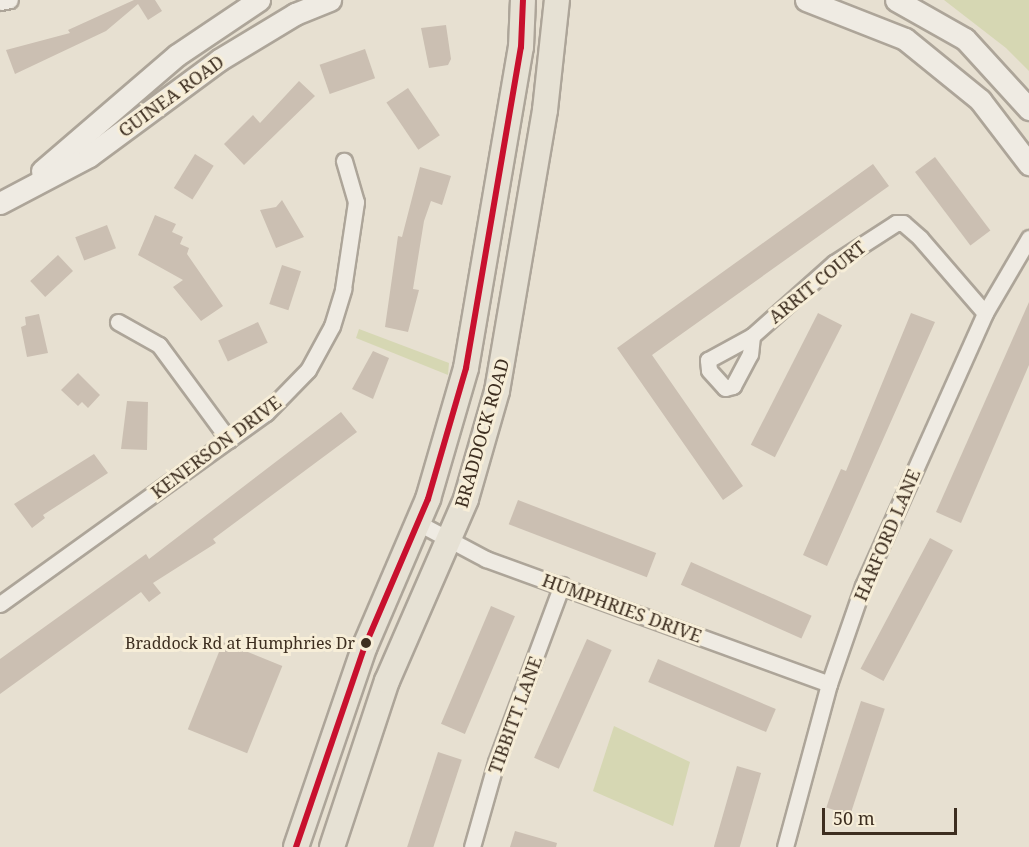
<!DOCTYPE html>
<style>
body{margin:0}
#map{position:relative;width:1029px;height:847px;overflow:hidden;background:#e7e0d1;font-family:"Noto Serif",serif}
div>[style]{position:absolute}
.green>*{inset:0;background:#d6d7b3}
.building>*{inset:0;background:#cbbfb2;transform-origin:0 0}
.roads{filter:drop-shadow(2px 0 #ada599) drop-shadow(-2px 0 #ada599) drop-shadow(0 2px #ada599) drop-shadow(0 -2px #ada599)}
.street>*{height:15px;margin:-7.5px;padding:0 7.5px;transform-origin:7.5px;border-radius:7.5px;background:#efebe3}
.secondary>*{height:21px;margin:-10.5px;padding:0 10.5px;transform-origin:10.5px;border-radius:10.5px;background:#efebe3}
.primary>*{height:24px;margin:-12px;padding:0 12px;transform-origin:12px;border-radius:12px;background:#e6e1d4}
.bus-1>*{height:6px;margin:-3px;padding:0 3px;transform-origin:3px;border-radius:3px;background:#c8102e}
.dots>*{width:16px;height:16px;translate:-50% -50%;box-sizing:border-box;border:3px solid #f7eed8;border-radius:50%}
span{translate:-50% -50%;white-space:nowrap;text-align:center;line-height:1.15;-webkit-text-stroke:6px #f7eed8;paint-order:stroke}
.bus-label{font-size:16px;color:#3d2e20}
.right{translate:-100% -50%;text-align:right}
.street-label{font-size:18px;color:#3d2e20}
.scale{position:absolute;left:822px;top:808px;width:135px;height:27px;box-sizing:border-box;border:3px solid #3d2e20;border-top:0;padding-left:8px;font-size:18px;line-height:21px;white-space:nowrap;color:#3d2e20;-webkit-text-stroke:4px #f7eed8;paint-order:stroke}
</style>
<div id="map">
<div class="green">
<div style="clip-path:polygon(944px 0,1029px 0,1029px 71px,1006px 48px)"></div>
<div style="clip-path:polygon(359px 329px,449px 363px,448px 375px,356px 338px)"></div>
<div style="clip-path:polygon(614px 726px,690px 762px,673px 826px,593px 791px)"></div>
</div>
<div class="building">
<div style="clip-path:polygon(134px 0,155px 0,162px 11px,148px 20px,138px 4px,106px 31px,15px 74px,6px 50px,70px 33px,68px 30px)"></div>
<div style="clip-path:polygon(446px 25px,451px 59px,448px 65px,429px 68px,421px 28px)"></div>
<div style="left:365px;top:49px;width:31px;height:48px;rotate:71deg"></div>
<div style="clip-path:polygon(299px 81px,315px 96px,244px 165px,224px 144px,253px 115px,260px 123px)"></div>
<div style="left:408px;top:88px;width:57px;height:26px;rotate:56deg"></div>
<div style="left:195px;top:154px;width:22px;height:40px;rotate:32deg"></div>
<div style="left:935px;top:157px;width:92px;height:25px;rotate:53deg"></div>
<div style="clip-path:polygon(873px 164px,889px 186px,652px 355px,743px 486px,723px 500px,617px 348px)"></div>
<div style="clip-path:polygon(420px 167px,451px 176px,442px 205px,431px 201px,424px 221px,413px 289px,419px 290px,408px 332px,385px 327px,398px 236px,402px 237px)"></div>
<div style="clip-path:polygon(282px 200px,304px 237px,276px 248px,260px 210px,276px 207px)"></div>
<div style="clip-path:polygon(155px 215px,176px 224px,172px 232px,183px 237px,180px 244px,189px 248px,187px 254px,223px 306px,201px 321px,173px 287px,183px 280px,138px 255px)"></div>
<div style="left:107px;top:225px;width:25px;height:34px;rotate:69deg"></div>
<div style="left:58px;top:255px;width:22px;height:38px;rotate:47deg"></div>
<div style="left:282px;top:265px;width:20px;height:41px;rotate:18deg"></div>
<div style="clip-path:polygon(1029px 302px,1029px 365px,961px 523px,936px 512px)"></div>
<div style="left:818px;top:313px;width:27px;height:148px;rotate:27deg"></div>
<div style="clip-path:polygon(911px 313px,935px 322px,827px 566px,803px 555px,841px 469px,846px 471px)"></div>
<div style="clip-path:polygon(39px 314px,48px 353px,27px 357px,21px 327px,26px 325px,25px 317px)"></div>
<div style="left:258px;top:322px;width:23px;height:44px;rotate:65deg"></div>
<div style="clip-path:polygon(373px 351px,389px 358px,373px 399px,352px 389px)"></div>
<div style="clip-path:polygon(78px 373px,100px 395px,88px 408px,82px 402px,78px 406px,61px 390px)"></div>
<div style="clip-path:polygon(127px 401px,148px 402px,147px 450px,121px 449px)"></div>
<div style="clip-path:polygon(341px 412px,357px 432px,213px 539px,216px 543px,153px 583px,161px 593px,149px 602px,141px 592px,0 694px,0 659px,146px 554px,149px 559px)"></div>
<div style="clip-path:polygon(94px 454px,108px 473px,43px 515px,45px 518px,32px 528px,14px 504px)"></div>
<div style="left:518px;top:500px;width:148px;height:26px;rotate:21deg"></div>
<div style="left:930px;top:538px;width:26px;height:148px;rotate:28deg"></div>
<div style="left:691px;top:562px;width:132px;height:25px;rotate:24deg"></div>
<div style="left:491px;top:606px;width:26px;height:128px;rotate:23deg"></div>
<div style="left:587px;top:639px;width:27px;height:130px;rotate:24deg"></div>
<div style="left:223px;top:642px;width:64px;height:94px;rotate:22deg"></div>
<div style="left:658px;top:659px;width:128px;height:25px;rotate:23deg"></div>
<div style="left:861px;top:701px;width:25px;height:112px;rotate:18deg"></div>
<div style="left:438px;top:752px;width:25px;height:100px;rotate:18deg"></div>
<div style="left:737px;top:766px;width:25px;height:84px;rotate:16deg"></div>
<div style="clip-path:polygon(515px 831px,557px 843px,556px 847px,510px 847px)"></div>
</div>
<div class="roads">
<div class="street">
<div style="left:0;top:2px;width:10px;rotate:-11deg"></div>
<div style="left:118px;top:322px;width:47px;rotate:29.3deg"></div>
<div style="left:159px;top:345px;width:118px;rotate:53.6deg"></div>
<div style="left:752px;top:336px;width:18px;rotate:96deg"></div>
<div style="left:750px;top:354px;width:36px;rotate:118deg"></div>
<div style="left:733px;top:386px;width:8px;rotate:166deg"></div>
<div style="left:725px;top:388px;width:24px;rotate:-132deg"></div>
<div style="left:709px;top:370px;width:10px;rotate:-96deg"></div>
<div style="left:708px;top:360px;width:50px;rotate:-28.6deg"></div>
<div style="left:752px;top:336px;width:110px;rotate:-41.7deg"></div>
<div style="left:834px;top:263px;width:74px;rotate:-32.8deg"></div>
<div style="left:896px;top:223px;width:7px"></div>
<div style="left:903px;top:223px;width:23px;rotate:41deg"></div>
<div style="left:920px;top:238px;width:99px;rotate:49.1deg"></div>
<div style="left:418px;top:523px;width:77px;rotate:27.9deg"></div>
<div style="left:486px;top:559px;width:365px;rotate:20deg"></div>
<div style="left:0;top:604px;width:327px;rotate:-35.7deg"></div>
<div style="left:266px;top:413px;width:60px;rotate:-45.7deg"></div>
<div style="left:308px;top:370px;width:50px;rotate:-61.4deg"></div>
<div style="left:332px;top:326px;width:39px;rotate:-73deg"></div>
<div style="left:343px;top:289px;width:88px;rotate:-81.5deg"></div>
<div style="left:356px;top:202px;width:43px;rotate:-106.3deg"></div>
<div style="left:472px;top:847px;width:88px;rotate:-74.2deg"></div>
<div style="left:496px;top:762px;width:189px;rotate:-69.6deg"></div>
<div style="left:785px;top:847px;width:169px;rotate:-74.9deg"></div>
<div style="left:829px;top:684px;width:104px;rotate:-70.9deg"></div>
<div style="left:863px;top:586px;width:299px;rotate:-65.9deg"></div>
<div style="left:985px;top:313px;width:87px;rotate:-59.6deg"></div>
</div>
<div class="secondary">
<div style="left:806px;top:0;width:106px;rotate:21.5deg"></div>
<div style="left:905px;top:39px;width:97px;rotate:39.1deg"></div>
<div style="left:980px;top:100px;width:81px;rotate:52.6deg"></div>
<div style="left:896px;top:0;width:79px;rotate:29.5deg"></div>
<div style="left:965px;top:39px;width:95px;rotate:47.6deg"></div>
<div style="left:42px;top:171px;width:178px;rotate:-40.7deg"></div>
<div style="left:177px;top:55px;width:99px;rotate:-33.9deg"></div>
<div style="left:0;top:203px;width:101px;rotate:-27.8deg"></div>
<div style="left:89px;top:156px;width:162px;rotate:-36.4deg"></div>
<div style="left:219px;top:60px;width:89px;rotate:-31.2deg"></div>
<div style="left:295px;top:14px;width:38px;rotate:-22deg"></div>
</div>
<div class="primary">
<div style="left:296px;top:847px;width:213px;rotate:-71.1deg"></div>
<div style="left:365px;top:646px;width:160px;rotate:-66.8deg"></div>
<div style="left:428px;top:499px;width:136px;rotate:-73.8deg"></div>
<div style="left:466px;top:368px;width:326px;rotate:-80.3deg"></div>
<div style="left:521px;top:47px;width:47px;rotate:-87.6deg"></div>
<div style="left:332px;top:847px;width:175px;rotate:-71.7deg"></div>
<div style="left:387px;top:681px;width:198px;rotate:-66.5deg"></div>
<div style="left:466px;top:499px;width:112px;rotate:-74deg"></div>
<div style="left:497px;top:391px;width:285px;rotate:-80.3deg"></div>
<div style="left:545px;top:110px;width:111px;rotate:-83.8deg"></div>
</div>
</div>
<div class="bus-1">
<div style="left:296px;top:847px;width:213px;rotate:-71.1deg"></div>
<div style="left:365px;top:646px;width:160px;rotate:-66.8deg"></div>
<div style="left:428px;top:499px;width:136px;rotate:-73.8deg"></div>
<div style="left:466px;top:368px;width:326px;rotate:-80.3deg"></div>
<div style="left:521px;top:47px;width:47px;rotate:-87.6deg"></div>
</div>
<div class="dots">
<div style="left:366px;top:643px;background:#3d2e20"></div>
</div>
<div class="bus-label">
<span class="right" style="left:355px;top:643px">Braddock Rd at Humphries Dr</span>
</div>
<div class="street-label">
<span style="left:171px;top:96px;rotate:-36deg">GUINEA ROAD</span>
<span style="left:817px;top:282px;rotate:-39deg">ARRIT COURT</span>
<span style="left:482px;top:433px;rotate:-74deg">BRADDOCK ROAD</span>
<span style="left:216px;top:447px;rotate:-37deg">KENERSON DRIVE</span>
<span style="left:887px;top:535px;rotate:-67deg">HARFORD LANE</span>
<span style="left:622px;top:608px;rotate:20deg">HUMPHRIES DRIVE</span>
<span style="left:515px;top:715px;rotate:-70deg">TIBBITT LANE</span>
</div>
<div class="scale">50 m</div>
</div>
